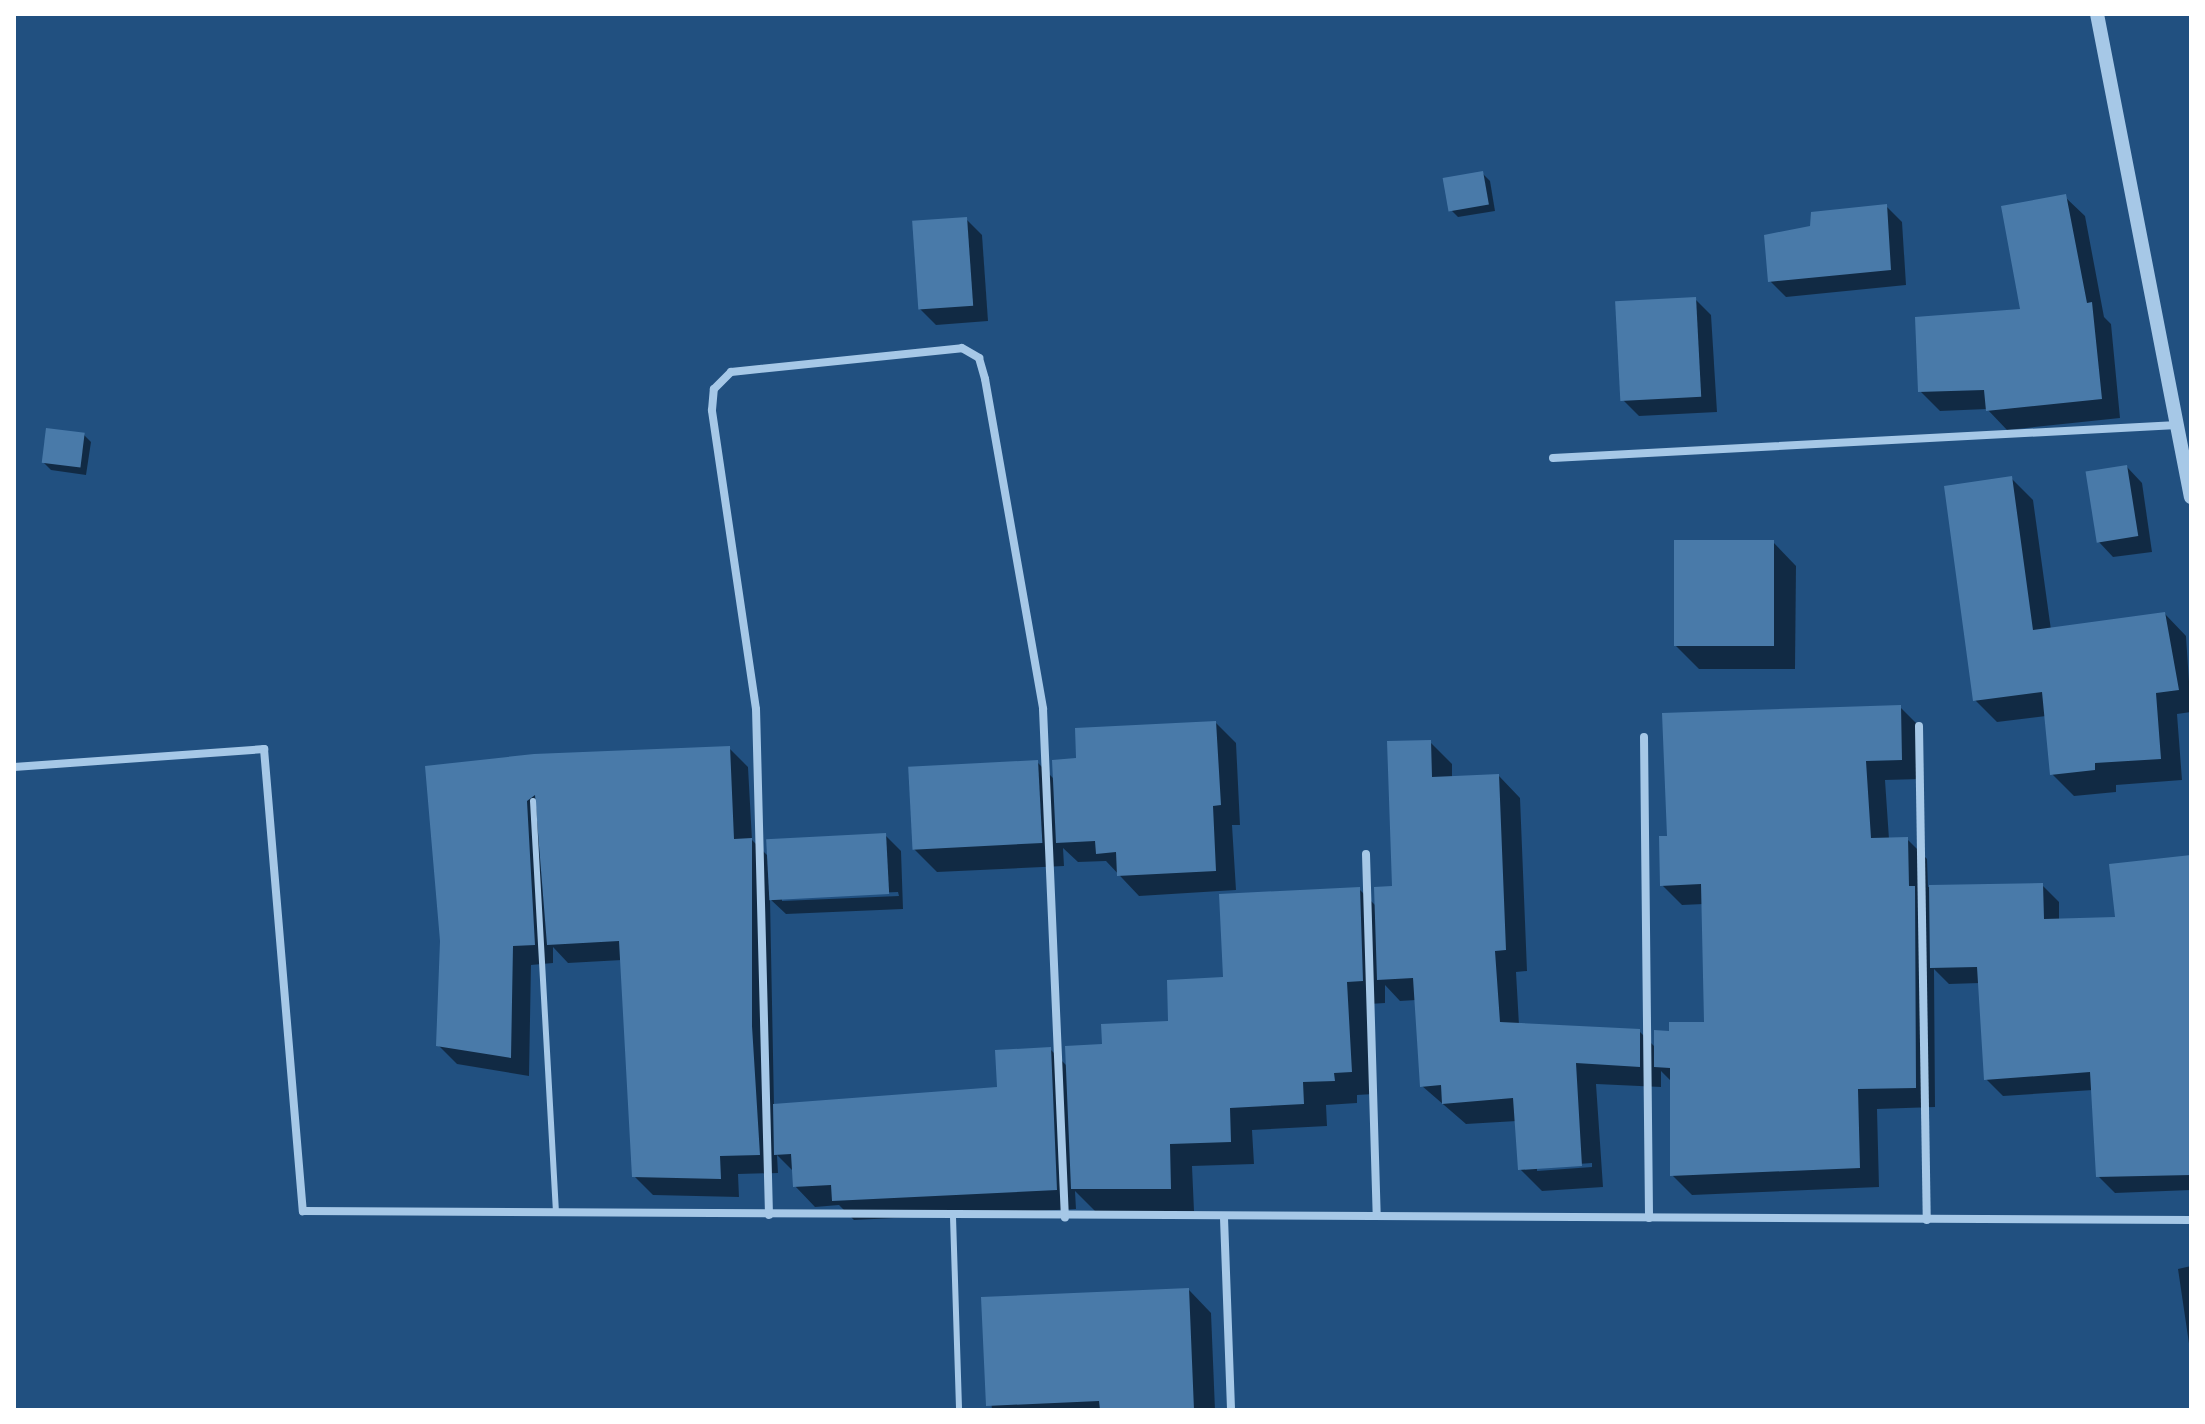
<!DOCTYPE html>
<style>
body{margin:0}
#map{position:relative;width:2205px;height:1424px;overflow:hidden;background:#215080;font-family:"Public Sans",sans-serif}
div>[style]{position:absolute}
.shadow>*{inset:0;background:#0007}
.building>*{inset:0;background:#497aa9;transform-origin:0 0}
.service>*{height:6px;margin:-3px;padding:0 3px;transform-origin:3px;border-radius:3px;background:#a6c8e7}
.minor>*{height:8px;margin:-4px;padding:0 4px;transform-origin:4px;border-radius:4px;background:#a6c8e7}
.tertiary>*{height:14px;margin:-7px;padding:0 7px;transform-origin:7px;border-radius:7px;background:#a6c8e7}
span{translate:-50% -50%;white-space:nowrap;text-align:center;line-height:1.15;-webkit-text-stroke:8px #215080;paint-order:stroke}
.frame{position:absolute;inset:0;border:16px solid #fff;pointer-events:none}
</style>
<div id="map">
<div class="shadow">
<div style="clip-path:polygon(1482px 173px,1490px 181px,1495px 211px,1458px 217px,1451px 210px)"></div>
<div style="clip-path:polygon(2065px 197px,2085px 216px,2104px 317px,2111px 324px,2120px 418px,2007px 430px,1987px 409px,1940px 411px,1920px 391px,2023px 311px)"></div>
<div style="clip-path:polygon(1887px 207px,1902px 222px,1906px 285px,1786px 297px,1770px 281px,1811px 228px)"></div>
<div style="clip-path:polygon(966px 219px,982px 235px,988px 321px,936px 325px,920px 309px)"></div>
<div style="clip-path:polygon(1695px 299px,1711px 315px,1717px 412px,1639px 416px,1623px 400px)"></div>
<div style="clip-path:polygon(84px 435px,91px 442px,86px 475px,51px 470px,44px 463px)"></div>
<div style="clip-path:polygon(2127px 467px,2142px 483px,2152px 552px,2113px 557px,2098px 541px)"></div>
<div style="clip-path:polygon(2011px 478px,2033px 500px,2051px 630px,2165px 614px,2186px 636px,2191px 712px,2177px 714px,2182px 780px,2116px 785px,2116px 792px,2074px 796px,2052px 774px,2046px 716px,1997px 722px,1975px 700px)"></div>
<div style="clip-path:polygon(1773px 542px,1796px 566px,1795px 669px,1699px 669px,1675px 645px)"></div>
<div style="clip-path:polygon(evenodd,1900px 707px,1920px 727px,1921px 779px,1885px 780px,1889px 839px,1907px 839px,1927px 859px,1928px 887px,2042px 885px,2059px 902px,2059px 920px,2117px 919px,2191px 857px,2191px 1190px,2115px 1193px,2098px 1176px,2093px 1090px,2003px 1096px,1986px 1079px,1980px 983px,1949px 984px,1934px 969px,1935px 1107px,1877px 1109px,1879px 1187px,1692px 1195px,1672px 1175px,1672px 1082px,1661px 1071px,1661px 1087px,1596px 1084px,1603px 1187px,1542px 1191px,1520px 1169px,1517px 1121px,1466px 1124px,1422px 1086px,1416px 1000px,1400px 1001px,1385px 985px,1385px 1003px,1369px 1004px,1374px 1094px,1357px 1095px,1357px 1103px,1326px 1105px,1327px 1126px,1252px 1130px,1254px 1164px,1192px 1166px,1194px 1211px,1096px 1212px,1075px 1191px,1076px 1209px,854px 1220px,839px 1205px,815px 1207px,795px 1186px,794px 1172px,777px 1155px,778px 1173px,738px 1174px,739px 1197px,653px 1195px,634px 1176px,622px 960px,568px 963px,553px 947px,553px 963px,531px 965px,529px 1076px,457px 1064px,438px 1045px,442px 941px,427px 768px,729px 748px,748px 767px,752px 840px,769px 857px,885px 835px,901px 851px,903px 909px,786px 914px,770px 899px,774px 1106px,999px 1089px,1050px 1049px,1067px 1066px,1104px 1046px,1170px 1023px,1359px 889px,1377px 907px,1394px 888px,1430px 742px,1452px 764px,1452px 778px,1499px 776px,1520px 798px,1527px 971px,1516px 972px,1519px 1025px,1639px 1031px,1656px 1048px,1671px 1033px,1706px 1024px,1704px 904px,1682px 905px,1662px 885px,1669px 838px,1900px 707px,898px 892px,899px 896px,782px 901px,782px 897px,898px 892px,1900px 707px,1592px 1163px,1592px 1167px,1537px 1171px,1537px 1167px,1592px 1163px)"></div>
<div style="clip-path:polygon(1216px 723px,1236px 743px,1240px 825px,1232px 825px,1236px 890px,1139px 896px,1106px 861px,1078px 862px,1063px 848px,1064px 866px,937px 872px,914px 849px,1037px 762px,1055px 780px,1078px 760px)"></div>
<div style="clip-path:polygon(2191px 1266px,2191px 1357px,2178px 1269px)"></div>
<div style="clip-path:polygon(1189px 1290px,1211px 1313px,1215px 1410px,992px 1410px,983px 1299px)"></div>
</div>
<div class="building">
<div style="left:1483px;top:171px;width:34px;height:41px;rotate:80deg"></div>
<div style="clip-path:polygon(2066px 194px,2087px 303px,2092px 302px,2102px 399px,1986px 411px,1984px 390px,1918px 392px,1915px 317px,2020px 309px,2001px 206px)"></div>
<div style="clip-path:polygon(1887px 204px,1891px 270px,1768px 282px,1764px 235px,1810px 226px,1811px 212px)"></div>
<div style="left:967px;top:217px;width:89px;height:55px;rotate:86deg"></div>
<div style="left:1696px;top:297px;width:100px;height:81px;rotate:87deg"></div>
<div style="left:46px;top:428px;width:39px;height:35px;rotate:7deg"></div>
<div style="left:2127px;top:465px;width:72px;height:42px;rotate:81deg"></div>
<div style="clip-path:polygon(2012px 476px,2033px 630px,2165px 612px,2179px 690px,2156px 693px,2161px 759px,2095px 763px,2095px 770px,2050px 775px,2042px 692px,1973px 701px,1944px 486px)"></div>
<div style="left:1674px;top:540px;width:100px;height:106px"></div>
<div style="clip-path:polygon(1901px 705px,1902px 760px,1866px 761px,1871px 838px,1908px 837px,1909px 886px,1915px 886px,1916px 1088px,1858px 1089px,1860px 1168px,1670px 1176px,1670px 1068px,1654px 1067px,1654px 1030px,1669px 1031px,1669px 1022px,1704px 1022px,1701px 884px,1660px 886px,1659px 836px,1667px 836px,1662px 713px)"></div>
<div style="clip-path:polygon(1216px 721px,1221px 805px,1213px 806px,1216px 871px,1117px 876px,1116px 852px,1096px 854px,1095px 841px,1056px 843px,1052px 760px,1076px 758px,1075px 728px)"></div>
<div style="clip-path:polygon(1431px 740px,1432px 777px,1499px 774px,1506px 950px,1495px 951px,1500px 1022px,1640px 1029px,1640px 1067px,1576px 1063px,1582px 1166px,1518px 1170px,1513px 1098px,1442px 1104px,1441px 1085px,1420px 1087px,1413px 978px,1377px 980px,1374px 887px,1392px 886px,1387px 741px)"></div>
<div style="clip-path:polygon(730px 746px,734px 839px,752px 838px,752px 1026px,760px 1155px,720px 1156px,721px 1179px,632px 1177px,619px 941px,547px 945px,535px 795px,527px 801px,535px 945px,513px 946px,511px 1058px,436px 1046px,440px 941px,425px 766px,534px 754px)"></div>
<div style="left:1038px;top:760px;width:83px;height:130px;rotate:87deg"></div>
<div style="left:886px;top:833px;width:61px;height:120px;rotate:87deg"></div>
<div style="clip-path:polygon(2191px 855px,2191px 1175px,2096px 1177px,2090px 1072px,1984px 1080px,1977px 967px,1930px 968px,1929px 885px,2043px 883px,2044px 919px,2115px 917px,2109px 864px)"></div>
<div style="clip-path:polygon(1360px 887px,1363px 981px,1347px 982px,1352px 1072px,1334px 1073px,1335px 1081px,1303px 1082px,1304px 1104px,1230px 1108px,1231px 1142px,1170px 1144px,1171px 1189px,1071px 1189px,1065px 1046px,1102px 1044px,1101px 1024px,1168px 1021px,1167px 980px,1223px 977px,1219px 894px)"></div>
<div style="clip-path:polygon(1051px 1047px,1057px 1190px,832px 1201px,831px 1185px,793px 1187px,791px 1154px,774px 1155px,773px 1104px,997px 1087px,995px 1050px)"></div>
<div style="clip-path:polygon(1189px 1288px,1194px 1410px,1100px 1410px,1099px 1401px,986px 1406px,981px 1297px)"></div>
</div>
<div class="service">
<div style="left:533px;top:801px;width:412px;rotate:86.8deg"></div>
<div style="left:953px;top:1217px;width:193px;rotate:88.2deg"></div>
</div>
<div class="minor">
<div style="left:1553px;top:458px;width:625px;rotate:-3.03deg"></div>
<div style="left:1919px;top:726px;width:494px;rotate:89.1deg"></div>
<div style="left:1644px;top:737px;width:481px;rotate:89.4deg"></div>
<div style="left:14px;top:767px;width:251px;rotate:-4.1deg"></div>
<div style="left:264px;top:749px;width:464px;rotate:85.2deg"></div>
<div style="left:303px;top:1211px;width:1888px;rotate:0.27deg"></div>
<div style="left:1366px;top:854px;width:362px;rotate:88.3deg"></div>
<div style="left:769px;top:1215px;width:506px;rotate:-91.47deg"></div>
<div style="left:756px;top:709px;width:302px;rotate:-98.4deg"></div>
<div style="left:712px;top:410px;width:21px;rotate:-85deg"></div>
<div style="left:714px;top:389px;width:24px;rotate:-45deg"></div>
<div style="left:731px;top:372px;width:232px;rotate:-5.9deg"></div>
<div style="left:962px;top:348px;width:20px;rotate:30deg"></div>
<div style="left:979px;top:358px;width:22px;rotate:74deg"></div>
<div style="left:985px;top:379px;width:335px;rotate:80deg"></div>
<div style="left:1043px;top:709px;width:509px;rotate:87.53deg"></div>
<div style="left:1224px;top:1218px;width:192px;rotate:87.9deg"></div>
</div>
<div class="tertiary">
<div style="left:2097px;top:14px;width:492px;rotate:79deg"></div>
</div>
<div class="frame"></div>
</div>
